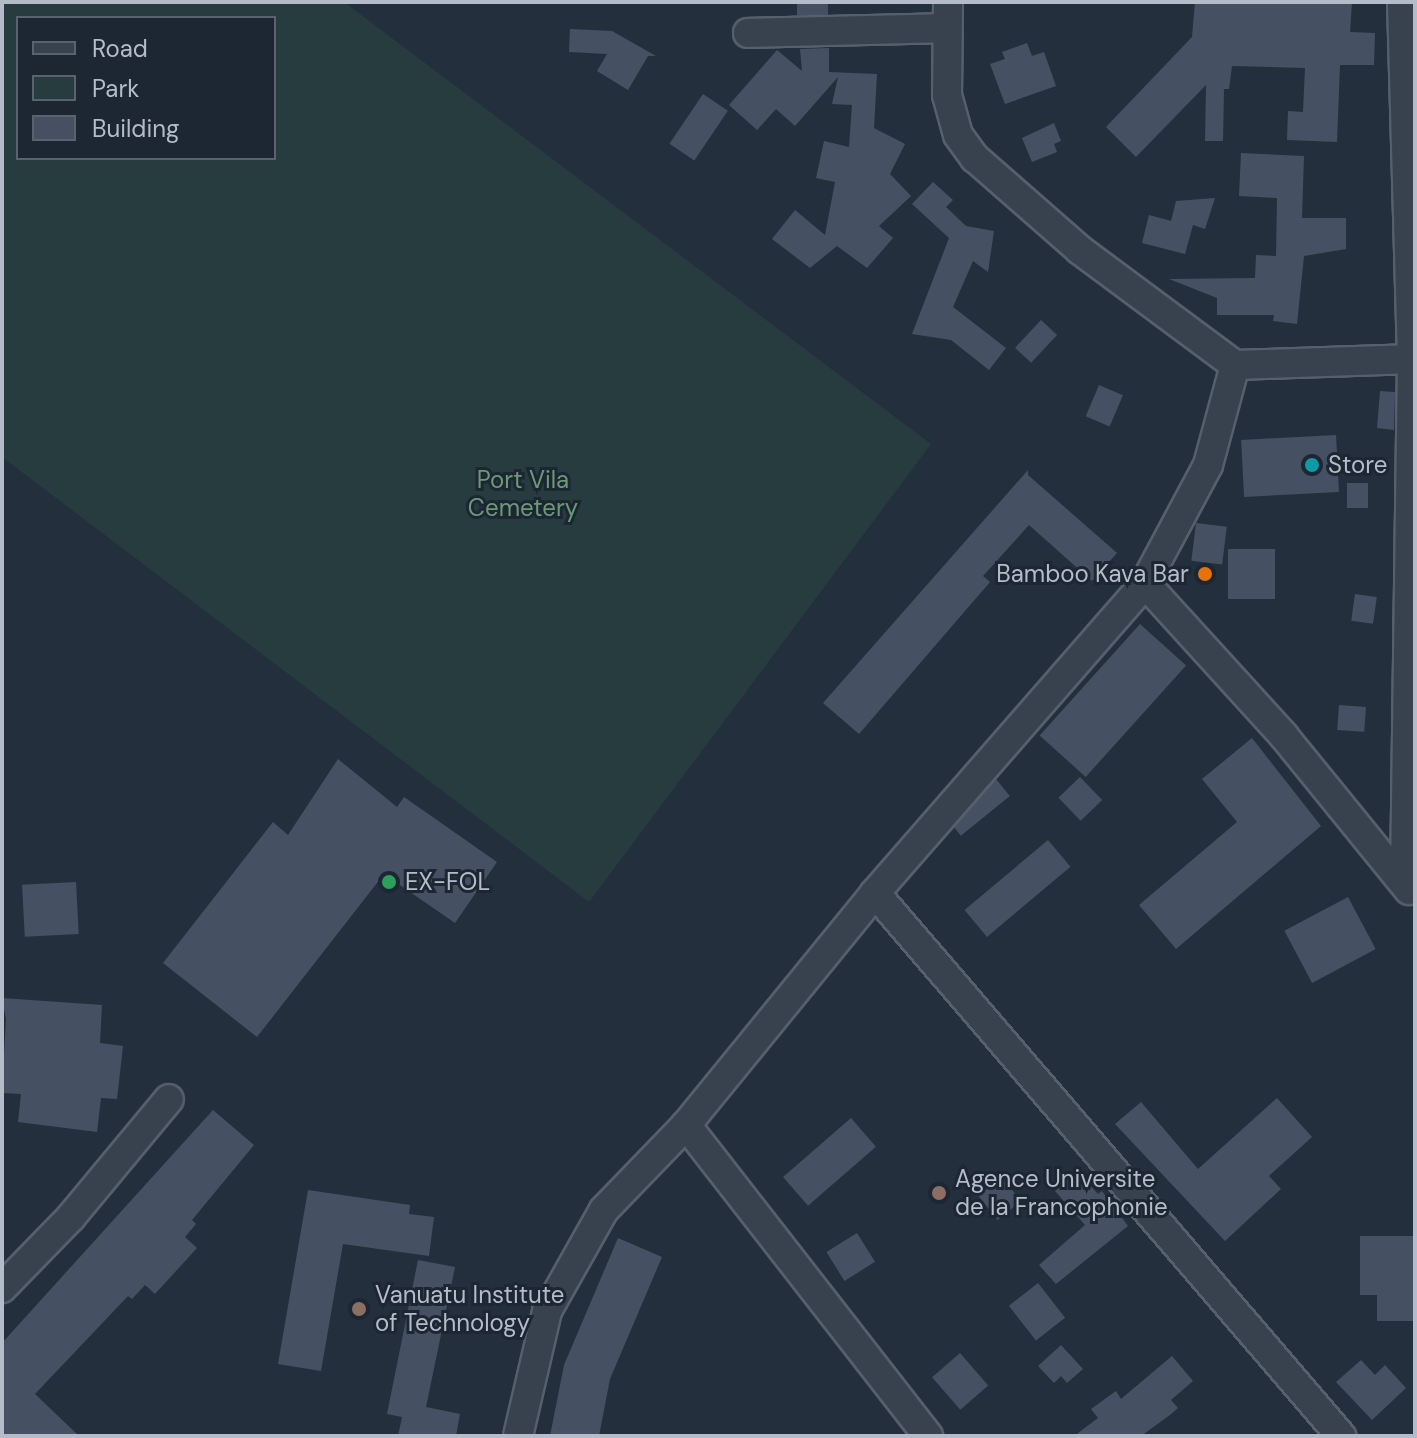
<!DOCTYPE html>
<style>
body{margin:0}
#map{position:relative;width:1417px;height:1438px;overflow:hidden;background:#242f3e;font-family:"DM Sans",sans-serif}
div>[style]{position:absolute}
.green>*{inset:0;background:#263c3f}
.building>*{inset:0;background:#455162;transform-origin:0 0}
.roads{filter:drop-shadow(2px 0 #565f6c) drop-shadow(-2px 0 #565f6c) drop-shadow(0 2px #565f6c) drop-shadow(0 -2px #565f6c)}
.minor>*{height:28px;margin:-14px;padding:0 14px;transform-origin:14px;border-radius:14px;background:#38414e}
.dots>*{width:22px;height:22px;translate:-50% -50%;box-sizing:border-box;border:4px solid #1d2633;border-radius:50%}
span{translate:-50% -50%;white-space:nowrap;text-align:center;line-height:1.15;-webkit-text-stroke:6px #1d2633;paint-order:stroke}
.poi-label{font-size:24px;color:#b4bcc9}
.left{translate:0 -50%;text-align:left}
.right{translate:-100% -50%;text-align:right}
.park-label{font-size:24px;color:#6b9a76}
.frame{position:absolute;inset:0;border:4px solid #b4bcc9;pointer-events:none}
.legend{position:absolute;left:16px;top:16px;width:260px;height:144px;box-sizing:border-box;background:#1d2633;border:2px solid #59626f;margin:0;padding:10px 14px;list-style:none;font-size:24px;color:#b4bcc9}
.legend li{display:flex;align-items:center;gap:16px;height:40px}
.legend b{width:40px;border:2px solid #59626f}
</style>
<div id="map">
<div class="green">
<div style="clip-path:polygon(evenodd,2px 2px,344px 2px,931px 444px,589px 902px,2px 457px,2px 2px,18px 18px,274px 18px,274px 158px,18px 158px,18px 18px)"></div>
</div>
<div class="building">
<div style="left:797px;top:2px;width:31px;height:13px"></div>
<div style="clip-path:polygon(1195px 2px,1352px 2px,1350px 32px,1375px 33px,1374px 65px,1340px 65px,1337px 142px,1287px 140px,1288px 111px,1303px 112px,1305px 68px,1232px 66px,1229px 89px,1224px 89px,1223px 141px,1205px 141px,1206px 85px,1136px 157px,1106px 127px,1192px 37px)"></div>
<div style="clip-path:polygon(570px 29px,612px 31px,656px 56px,648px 56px,628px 90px,597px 71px,607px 54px,569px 52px)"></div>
<div style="clip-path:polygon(1027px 43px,1032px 56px,1044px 52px,1056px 86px,1005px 104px,990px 64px,1005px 59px,1002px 52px)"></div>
<div style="clip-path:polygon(829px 48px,829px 72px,877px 74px,874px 128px,905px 144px,890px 174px,911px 196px,879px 226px,893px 238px,867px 268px,837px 246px,810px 268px,772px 239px,795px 210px,825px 235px,835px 182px,816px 178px,824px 141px,849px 147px,852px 105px,832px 104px,838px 77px,795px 126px,776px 109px,757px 130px,729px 105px,777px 50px,802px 71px,800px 49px)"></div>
<div style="left:703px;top:94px;width:30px;height:60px;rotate:34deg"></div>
<div style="clip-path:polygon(1054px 123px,1061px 141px,1054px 144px,1057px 152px,1032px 162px,1022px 138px)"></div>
<div style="clip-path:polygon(1241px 153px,1304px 156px,1302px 218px,1346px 218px,1346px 249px,1304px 256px,1297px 324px,1273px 321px,1274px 315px,1217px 315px,1217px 298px,1169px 279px,1255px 278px,1256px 255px,1276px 256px,1277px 198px,1239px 196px)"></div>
<div style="clip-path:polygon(933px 182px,953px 200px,946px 207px,966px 226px,994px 231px,988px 272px,973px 261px,953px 307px,1006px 348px,989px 370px,951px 340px,912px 334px,949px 238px,912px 204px)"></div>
<div style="clip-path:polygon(1215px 198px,1205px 229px,1193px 225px,1185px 254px,1142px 243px,1149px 215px,1171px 221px,1176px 201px)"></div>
<div style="left:1041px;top:320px;width:22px;height:38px;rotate:43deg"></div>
<div style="left:1099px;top:385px;width:26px;height:34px;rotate:23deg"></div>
<div style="clip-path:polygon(1380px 391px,1395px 392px,1394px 430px,1377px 428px)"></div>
<div style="left:1336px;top:435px;width:57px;height:95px;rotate:87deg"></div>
<div style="clip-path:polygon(1028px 470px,1028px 475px,1117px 553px,1092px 581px,1029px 525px,983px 576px,990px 582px,859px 734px,823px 703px)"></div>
<div style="left:1347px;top:483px;width:21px;height:25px"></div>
<div style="left:1196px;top:523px;width:31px;height:38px;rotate:7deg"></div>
<div style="left:1275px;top:549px;width:50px;height:47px;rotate:90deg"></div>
<div style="left:1355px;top:594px;width:22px;height:27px;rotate:8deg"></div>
<div style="left:1140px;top:624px;width:62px;height:150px;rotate:42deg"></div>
<div style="left:1339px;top:705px;width:27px;height:25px;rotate:4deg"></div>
<div style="clip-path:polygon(1252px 738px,1321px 826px,1176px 949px,1139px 905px,1237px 822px,1202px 779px)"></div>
<div style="clip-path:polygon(338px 759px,397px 807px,404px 797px,497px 862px,455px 923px,384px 874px,257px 1037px,163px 963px,273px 822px,288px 835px)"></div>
<div style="left:1080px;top:777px;width:32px;height:30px;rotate:46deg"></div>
<div style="left:996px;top:779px;width:22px;height:63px;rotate:51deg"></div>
<div style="left:1048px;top:840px;width:35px;height:109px;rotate:50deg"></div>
<div style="left:76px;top:882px;width:52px;height:54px;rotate:87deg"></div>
<div style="left:1348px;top:897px;width:59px;height:72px;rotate:62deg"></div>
<div style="clip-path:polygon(2px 998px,102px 1005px,100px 1043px,123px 1046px,117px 1099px,101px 1098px,97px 1132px,18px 1122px,21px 1094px,2px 1093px,6px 1019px)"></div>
<div style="clip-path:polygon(1277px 1098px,1312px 1137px,1269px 1176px,1281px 1189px,1225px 1241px,1115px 1124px,1141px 1102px,1198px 1169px)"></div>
<div style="clip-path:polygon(213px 1110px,254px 1145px,192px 1220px,196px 1224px,185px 1237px,197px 1248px,155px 1294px,145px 1285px,132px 1299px,128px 1296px,35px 1394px,79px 1436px,2px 1436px,2px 1343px)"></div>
<div style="left:851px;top:1118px;width:38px;height:90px;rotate:49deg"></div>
<div style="clip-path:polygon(1077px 1171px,1098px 1194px,1102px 1191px,1128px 1226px,1056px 1284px,1039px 1265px,1085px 1225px,1055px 1191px)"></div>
<div style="left:1002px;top:1177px;width:31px;height:30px;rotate:52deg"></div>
<div style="clip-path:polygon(308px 1190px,410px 1205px,409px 1214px,434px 1217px,429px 1256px,343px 1244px,321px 1371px,278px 1364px)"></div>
<div style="left:857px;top:1233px;width:34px;height:36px;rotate:58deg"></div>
<div style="clip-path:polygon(1360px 1236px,1415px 1236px,1415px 1321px,1377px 1321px,1377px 1295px,1360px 1295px)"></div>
<div style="clip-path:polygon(618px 1238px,662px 1257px,610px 1379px,599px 1436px,550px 1436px,564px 1365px)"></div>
<div style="clip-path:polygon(418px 1260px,455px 1267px,426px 1407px,460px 1414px,456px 1436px,398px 1436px,402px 1417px,387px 1414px)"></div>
<div style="left:1038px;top:1283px;width:44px;height:37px;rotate:52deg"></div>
<div style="clip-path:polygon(1061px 1345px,1083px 1369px,1067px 1383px,1061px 1376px,1054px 1383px,1038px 1366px)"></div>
<div style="left:960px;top:1353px;width:43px;height:37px;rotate:49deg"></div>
<div style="clip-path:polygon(1172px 1356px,1193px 1381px,1171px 1400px,1178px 1408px,1170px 1415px,1141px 1436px,1074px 1436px,1098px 1418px,1091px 1409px,1116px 1391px,1121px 1399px)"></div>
<div style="clip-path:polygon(1361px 1360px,1375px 1375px,1385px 1365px,1406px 1388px,1372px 1420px,1336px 1382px)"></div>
</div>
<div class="roads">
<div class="minor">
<div style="left:948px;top:2px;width:93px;rotate:90.6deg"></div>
<div style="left:947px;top:95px;width:41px;rotate:74.6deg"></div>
<div style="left:958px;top:135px;width:29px;rotate:54deg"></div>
<div style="left:975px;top:158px;width:140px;rotate:41.2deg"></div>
<div style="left:1080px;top:250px;width:193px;rotate:36.6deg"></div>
<div style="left:1402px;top:2px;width:357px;rotate:88.4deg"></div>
<div style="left:1412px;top:359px;width:524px;rotate:90.77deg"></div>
<div style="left:748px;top:33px;width:199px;rotate:-1.4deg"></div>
<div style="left:1409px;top:890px;width:198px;rotate:-129.1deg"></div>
<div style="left:1284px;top:736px;width:207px;rotate:-132.3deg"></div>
<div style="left:1145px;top:583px;width:134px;rotate:-61.9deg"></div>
<div style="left:1208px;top:465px;width:104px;rotate:-74.9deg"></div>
<div style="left:1235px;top:365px;width:180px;rotate:-1.9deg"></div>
<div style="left:875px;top:893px;width:716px;rotate:49.36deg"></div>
<div style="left:686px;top:1125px;width:394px;rotate:52.1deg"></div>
<div style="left:2px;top:1288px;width:99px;rotate:-45.8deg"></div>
<div style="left:71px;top:1217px;width:153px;rotate:-50.3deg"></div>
<div style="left:518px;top:1436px;width:128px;rotate:-76.9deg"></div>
<div style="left:547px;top:1311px;width:116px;rotate:-60.6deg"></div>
<div style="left:604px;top:1210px;width:118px;rotate:-46deg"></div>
<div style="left:686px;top:1125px;width:299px;rotate:-50.8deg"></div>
<div style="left:875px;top:893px;width:411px;rotate:-48.9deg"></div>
</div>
</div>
<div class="dots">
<div style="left:1312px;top:465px;background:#0f9aa8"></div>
<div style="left:1205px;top:574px;background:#e8710a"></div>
<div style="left:389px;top:882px;background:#2e9e5b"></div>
<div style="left:939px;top:1193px;background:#8d6e63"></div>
<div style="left:359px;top:1309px;background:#8d6e63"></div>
</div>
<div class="poi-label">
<span class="left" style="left:1328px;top:465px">Store</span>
<span class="right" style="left:1189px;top:574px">Bamboo Kava Bar</span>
<span class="left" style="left:405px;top:882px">EX-FOL</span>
<span class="left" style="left:955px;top:1193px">Agence Universite<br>de la Francophonie</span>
<span class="left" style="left:375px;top:1309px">Vanuatu Institute<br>of Technology</span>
</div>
<div class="park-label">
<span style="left:523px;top:494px">Port Vila<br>Cemetery</span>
</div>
<div class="frame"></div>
<ul class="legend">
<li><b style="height:10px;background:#38414e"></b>Road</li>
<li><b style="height:22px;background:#263c3f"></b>Park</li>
<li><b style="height:22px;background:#455162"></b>Building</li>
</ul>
</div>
